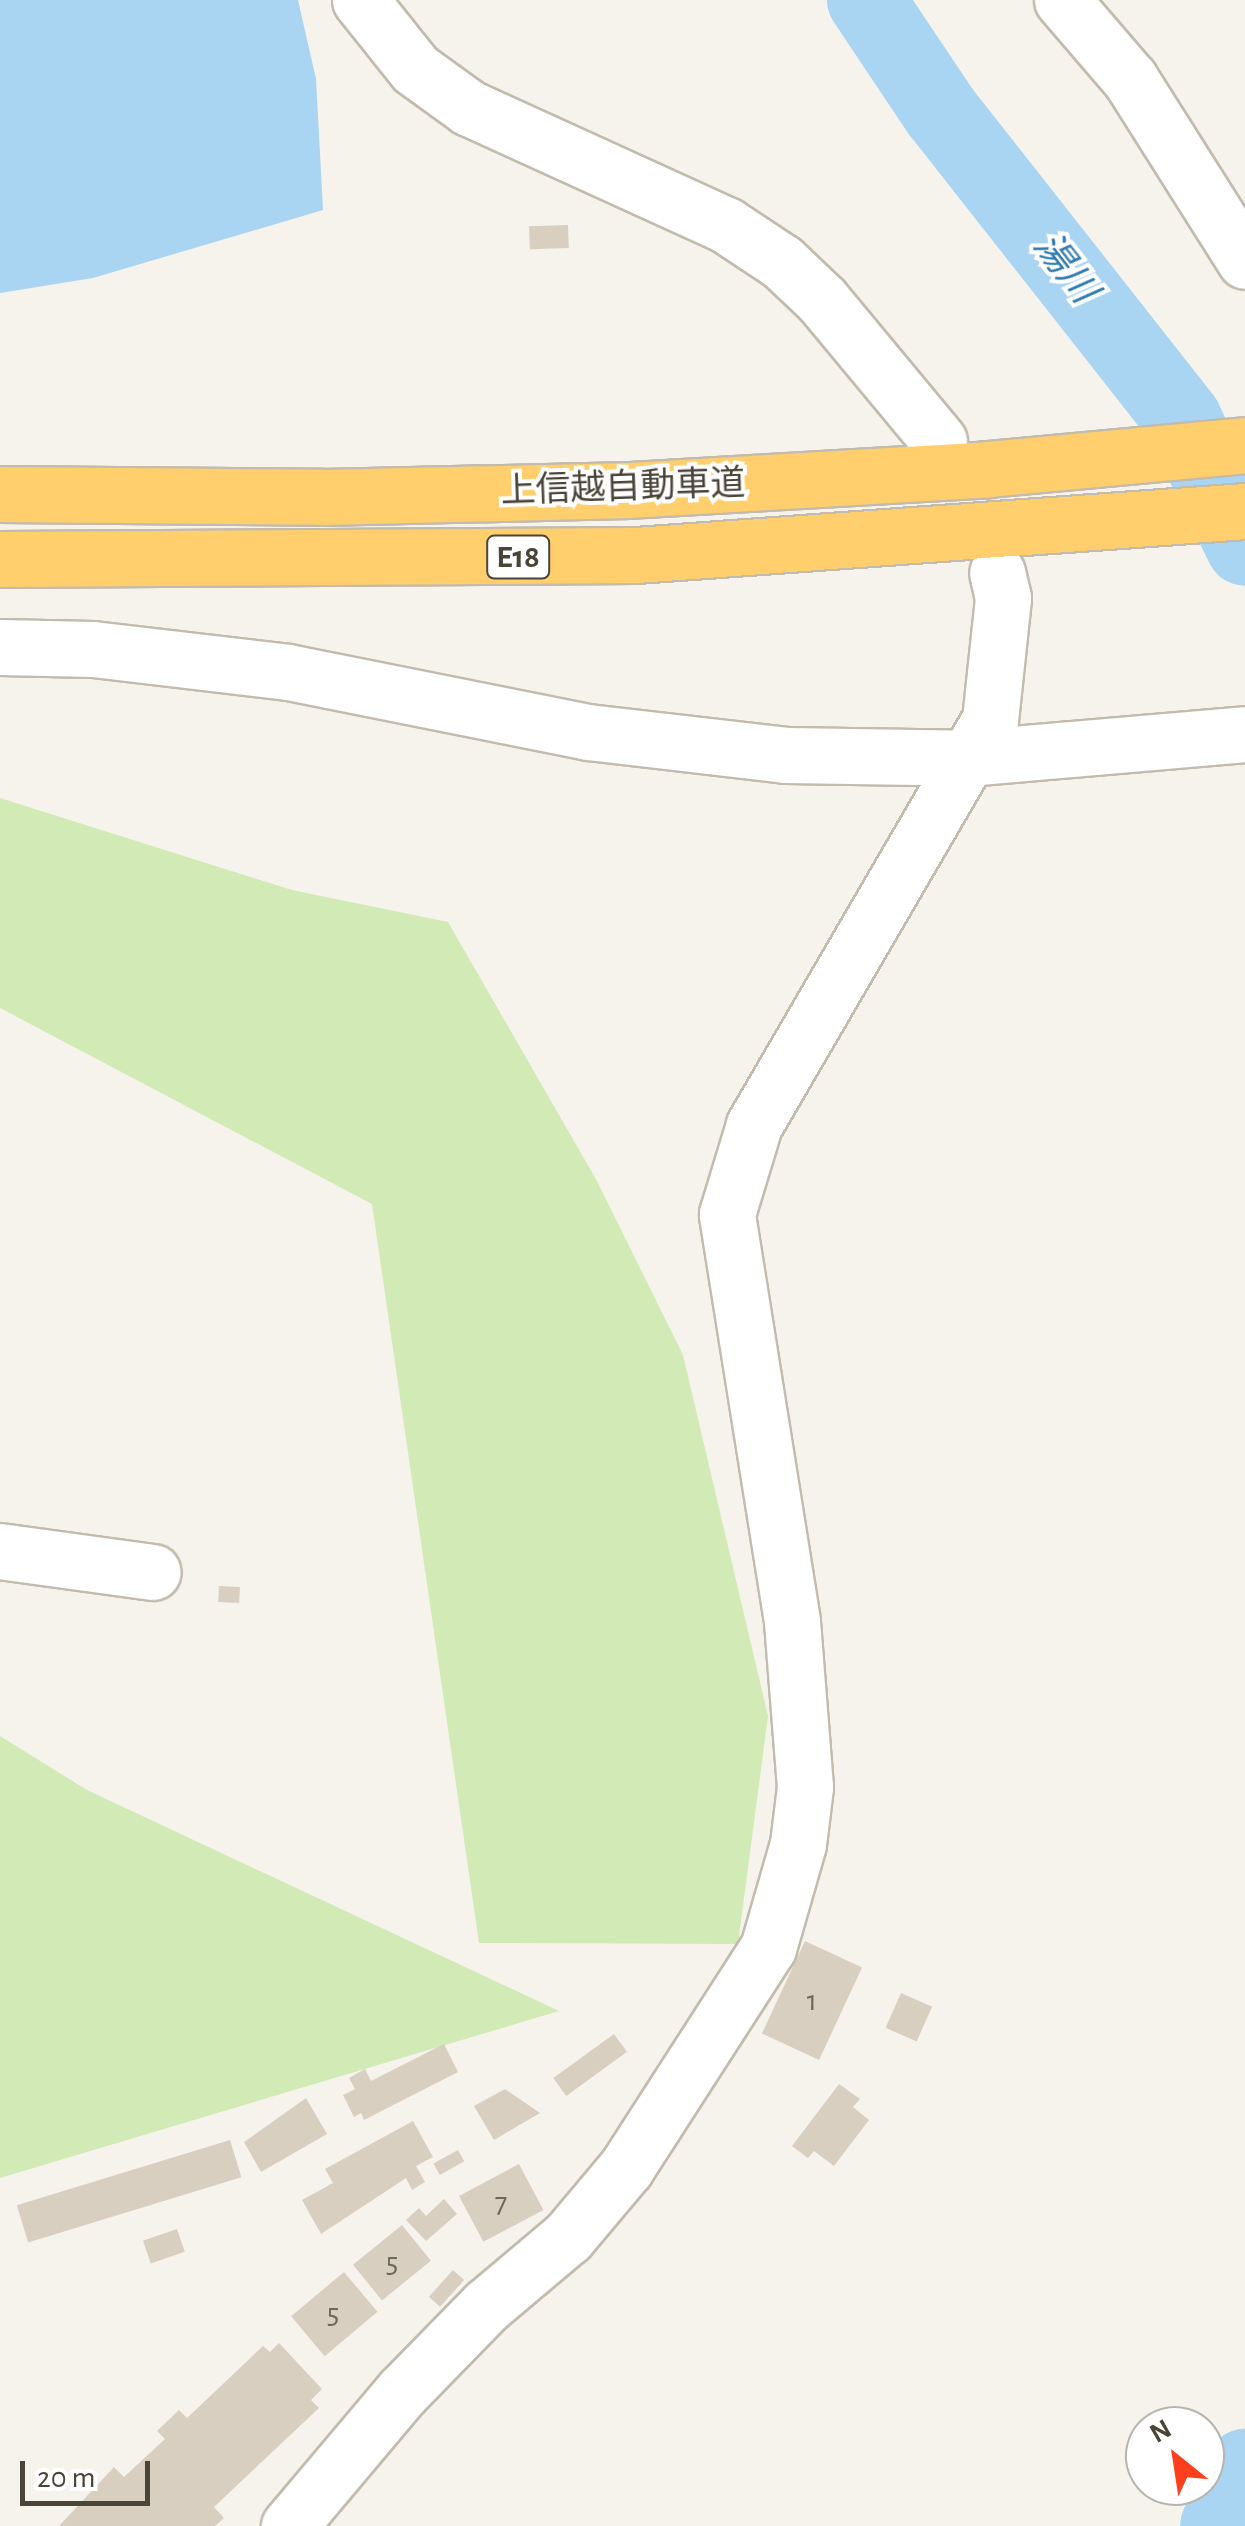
<!DOCTYPE html>
<meta charset="utf-8">
<style>
body{margin:0}
#map{position:relative;width:1245px;height:2526px;overflow:hidden;background:#f6f3ec;font-family:"Alegreya Sans","Noto Sans JP",sans-serif}
div>[style]{position:absolute}
.green>*{inset:0;background:#d2eab5}
.water>*{inset:0;background:#a9d4f2}
.river>*{height:78px;margin:-39px;padding:0 39px;transform-origin:39px;border-radius:39px;background:#a9d4f2}
.building>*{inset:0;background:#d8cfc1;transform-origin:0 0}
.roads{filter:drop-shadow(2px 0 #c2bbae) drop-shadow(-2px 0 #c2bbae) drop-shadow(0 2px #c2bbae) drop-shadow(0 -2px #c2bbae)}
.minor>*{height:55px;margin:-27.5px;padding:0 27.5px;transform-origin:27.5px;border-radius:27.5px;background:#fff}
.highway>*{height:55px;margin:-27.5px;padding:0 27.5px;transform-origin:27.5px;border-radius:27.5px;background:#ffcf6e}
span{translate:-50% -50%;white-space:nowrap;text-align:center;line-height:1.15;-webkit-text-stroke:8px #fff;paint-order:stroke}
.number-label{font-size:30px;color:#6e675b}
.number-label span{-webkit-text-stroke-width:0}
.shield-label span{padding:2px 8px;background:#fff;border:2px solid;border-radius:8px;-webkit-text-stroke-width:0}
.shield-label{font-size:32px;color:#4b4439;font-weight:700}
.street-label{font-size:35px;color:#4b4439}
.water-label{font-size:38px;color:#2e7ab2;font-style:italic}
.north{position:absolute;left:1125px;top:2406px;width:100px;height:100px;box-sizing:border-box;background:#fff;border:2px solid #b7b4b0;border-radius:50%;rotate:330deg;font-size:28px;font-weight:700;line-height:40px;text-align:center;color:#4b4439}
.north::after{content:'';display:block;margin:auto;width:35px;height:45px;background:#fc3f1d;clip-path:polygon(50% 0,100% 100%,50% 72%,0 100%)}
.scale{position:absolute;left:20px;top:2461px;width:130px;height:45px;box-sizing:border-box;border:5px solid #4b4439;border-top:0;padding-left:12px;font-size:30px;line-height:35px;white-space:nowrap;color:#4b4439;-webkit-text-stroke:8px #fff;paint-order:stroke}
</style>
<div id="map">
<div class="green">
<div style="clip-path:polygon(0 798px,292px 890px,448px 922px,597px 1181px,683px 1355px,768px 1716px,738px 1944px,479px 1943px,372px 1204px,0 1008px)"></div>
<div style="clip-path:polygon(0 1736px,87px 1790px,559px 2011px,0 2178px)"></div>
</div>
<div class="water">
<div style="clip-path:polygon(0 0,298px 0,316px 79px,323px 210px,93px 278px,0 293px)"></div>
</div>
<div class="river">
<div style="left:866px;top:0;width:135px;rotate:56.2deg"></div>
<div style="left:941px;top:112px;width:392px;rotate:51.8deg"></div>
<div style="left:1183px;top:420px;width:141px;rotate:64deg"></div>
<div style="left:1219px;top:2526px;width:64px;rotate:-65.9deg"></div>
</div>
<div class="building">
<div style="left:568px;top:225px;width:23px;height:39px;rotate:88deg"></div>
<div style="left:219px;top:1586px;width:21px;height:16px;rotate:3deg"></div>
<div style="left:805px;top:1941px;width:63px;height:102px;rotate:25deg"></div>
<div style="left:901px;top:1993px;width:34px;height:38px;rotate:24deg"></div>
<div style="left:614px;top:2034px;width:22px;height:75px;rotate:54deg"></div>
<div style="clip-path:polygon(444px 2044px,458px 2072px,364px 2120px,361px 2113px,354px 2117px,343px 2095px,355px 2089px,349px 2078px,365px 2069px,371px 2081px)"></div>
<div style="clip-path:polygon(839px 2084px,860px 2099px,853px 2107px,869px 2120px,834px 2166px,814px 2151px,808px 2158px,792px 2146px)"></div>
<div style="clip-path:polygon(505px 2089px,540px 2113px,494px 2140px,474px 2106px)"></div>
<div style="clip-path:polygon(306px 2098px,327px 2134px,261px 2172px,244px 2142px)"></div>
<div style="clip-path:polygon(413px 2121px,433px 2157px,416px 2166px,425px 2182px,412px 2190px,406px 2178px,321px 2234px,302px 2200px,333px 2183px,325px 2169px)"></div>
<div style="left:230px;top:2140px;width:39px;height:223px;rotate:73deg"></div>
<div style="left:458px;top:2150px;width:13px;height:28px;rotate:61deg"></div>
<div style="left:519px;top:2164px;width:52px;height:68px;rotate:62deg"></div>
<div style="clip-path:polygon(444px 2199px,457px 2214px,426px 2241px,406px 2220px,419px 2208px,426px 2216px)"></div>
<div style="left:402px;top:2225px;width:46px;height:63px;rotate:51deg"></div>
<div style="left:177px;top:2229px;width:24px;height:36px;rotate:71deg"></div>
<div style="left:453px;top:2270px;width:15px;height:36px;rotate:42deg"></div>
<div style="left:344px;top:2272px;width:52px;height:69px;rotate:50deg"></div>
<div style="clip-path:polygon(279px 2343px,322px 2389px,311px 2400px,319px 2408px,214px 2507px,224px 2518px,215px 2526px,59px 2526px,114px 2467px,124px 2477px,165px 2439px,157px 2431px,179px 2410px,187px 2418px,263px 2346px,270px 2352px)"></div>
</div>
<div class="roads">
<div class="minor">
<div style="left:360px;top:0;width:88px;rotate:51.4deg"></div>
<div style="left:415px;top:69px;width:67px;rotate:35.8deg"></div>
<div style="left:469px;top:108px;width:282px;rotate:24.5deg"></div>
<div style="left:726px;top:225px;width:67px;rotate:33.5deg"></div>
<div style="left:782px;top:262px;width:55px;rotate:43.5deg"></div>
<div style="left:822px;top:300px;width:183px;rotate:50.3deg"></div>
<div style="left:1062px;top:0;width:104px;rotate:49.3deg"></div>
<div style="left:1130px;top:79px;width:215px;rotate:57.7deg"></div>
<div style="left:0;top:647px;width:93px;rotate:1.2deg"></div>
<div style="left:93px;top:649px;width:196px;rotate:6.7deg"></div>
<div style="left:288px;top:672px;width:306px;rotate:11.3deg"></div>
<div style="left:588px;top:732px;width:199px;rotate:6.6deg"></div>
<div style="left:786px;top:755px;width:181px;rotate:0.9deg"></div>
<div style="left:967px;top:758px;width:279px;rotate:-4.9deg"></div>
<div style="left:0;top:1551px;width:154px;rotate:7.8deg"></div>
<div style="left:289px;top:2526px;width:175px;rotate:-49.9deg"></div>
<div style="left:402px;top:2392px;width:120px;rotate:-45.7deg"></div>
<div style="left:486px;top:2306px;width:107px;rotate:-40.1deg"></div>
<div style="left:568px;top:2237px;width:90px;rotate:-50deg"></div>
<div style="left:626px;top:2168px;width:262px;rotate:-57.2deg"></div>
<div style="left:768px;top:1948px;width:108px;rotate:-73.9deg"></div>
<div style="left:798px;top:1844px;width:57px;rotate:-83deg"></div>
<div style="left:805px;top:1787px;width:167px;rotate:-94.5deg"></div>
<div style="left:792px;top:1621px;width:412px;rotate:-99.1deg"></div>
<div style="left:727px;top:1214px;width:93px;rotate:-73.1deg"></div>
<div style="left:754px;top:1125px;width:469px;rotate:-59.8deg"></div>
<div style="left:990px;top:720px;width:123px;rotate:-83.9deg"></div>
<div style="left:1003px;top:598px;width:26px;rotate:-103deg"></div>
</div>
<div class="highway">
<div style="left:0;top:494px;width:323px;rotate:0.5deg"></div>
<div style="left:323px;top:497px;width:305px;rotate:-1.3deg"></div>
<div style="left:628px;top:490px;width:360px;rotate:-3.3deg"></div>
<div style="left:987px;top:469px;width:259px;rotate:-5.3deg"></div>
<div style="left:0;top:559px;width:636px;rotate:-0.36deg"></div>
<div style="left:636px;top:555px;width:611px;rotate:-4.13deg"></div>
</div>
</div>
<div class="number-label">
<span style="left:812px;top:2001px">1</span>
<span style="left:501px;top:2203px">7</span>
<span style="left:392px;top:2263px">5</span>
<span style="left:333px;top:2314px">5</span>
</div>
<div class="shield-label">
<span style="left:518px;top:557px">E18</span>
</div>
<div class="street-label">
<span style="left:623px;top:488px;rotate:-2deg">上信越自動車道</span>
</div>
<div class="water-label">
<span style="left:1064px;top:269px;rotate:52deg">湯川</span>
</div>
<div class="north">N</div>
<div class="scale">20 m</div>
</div>
